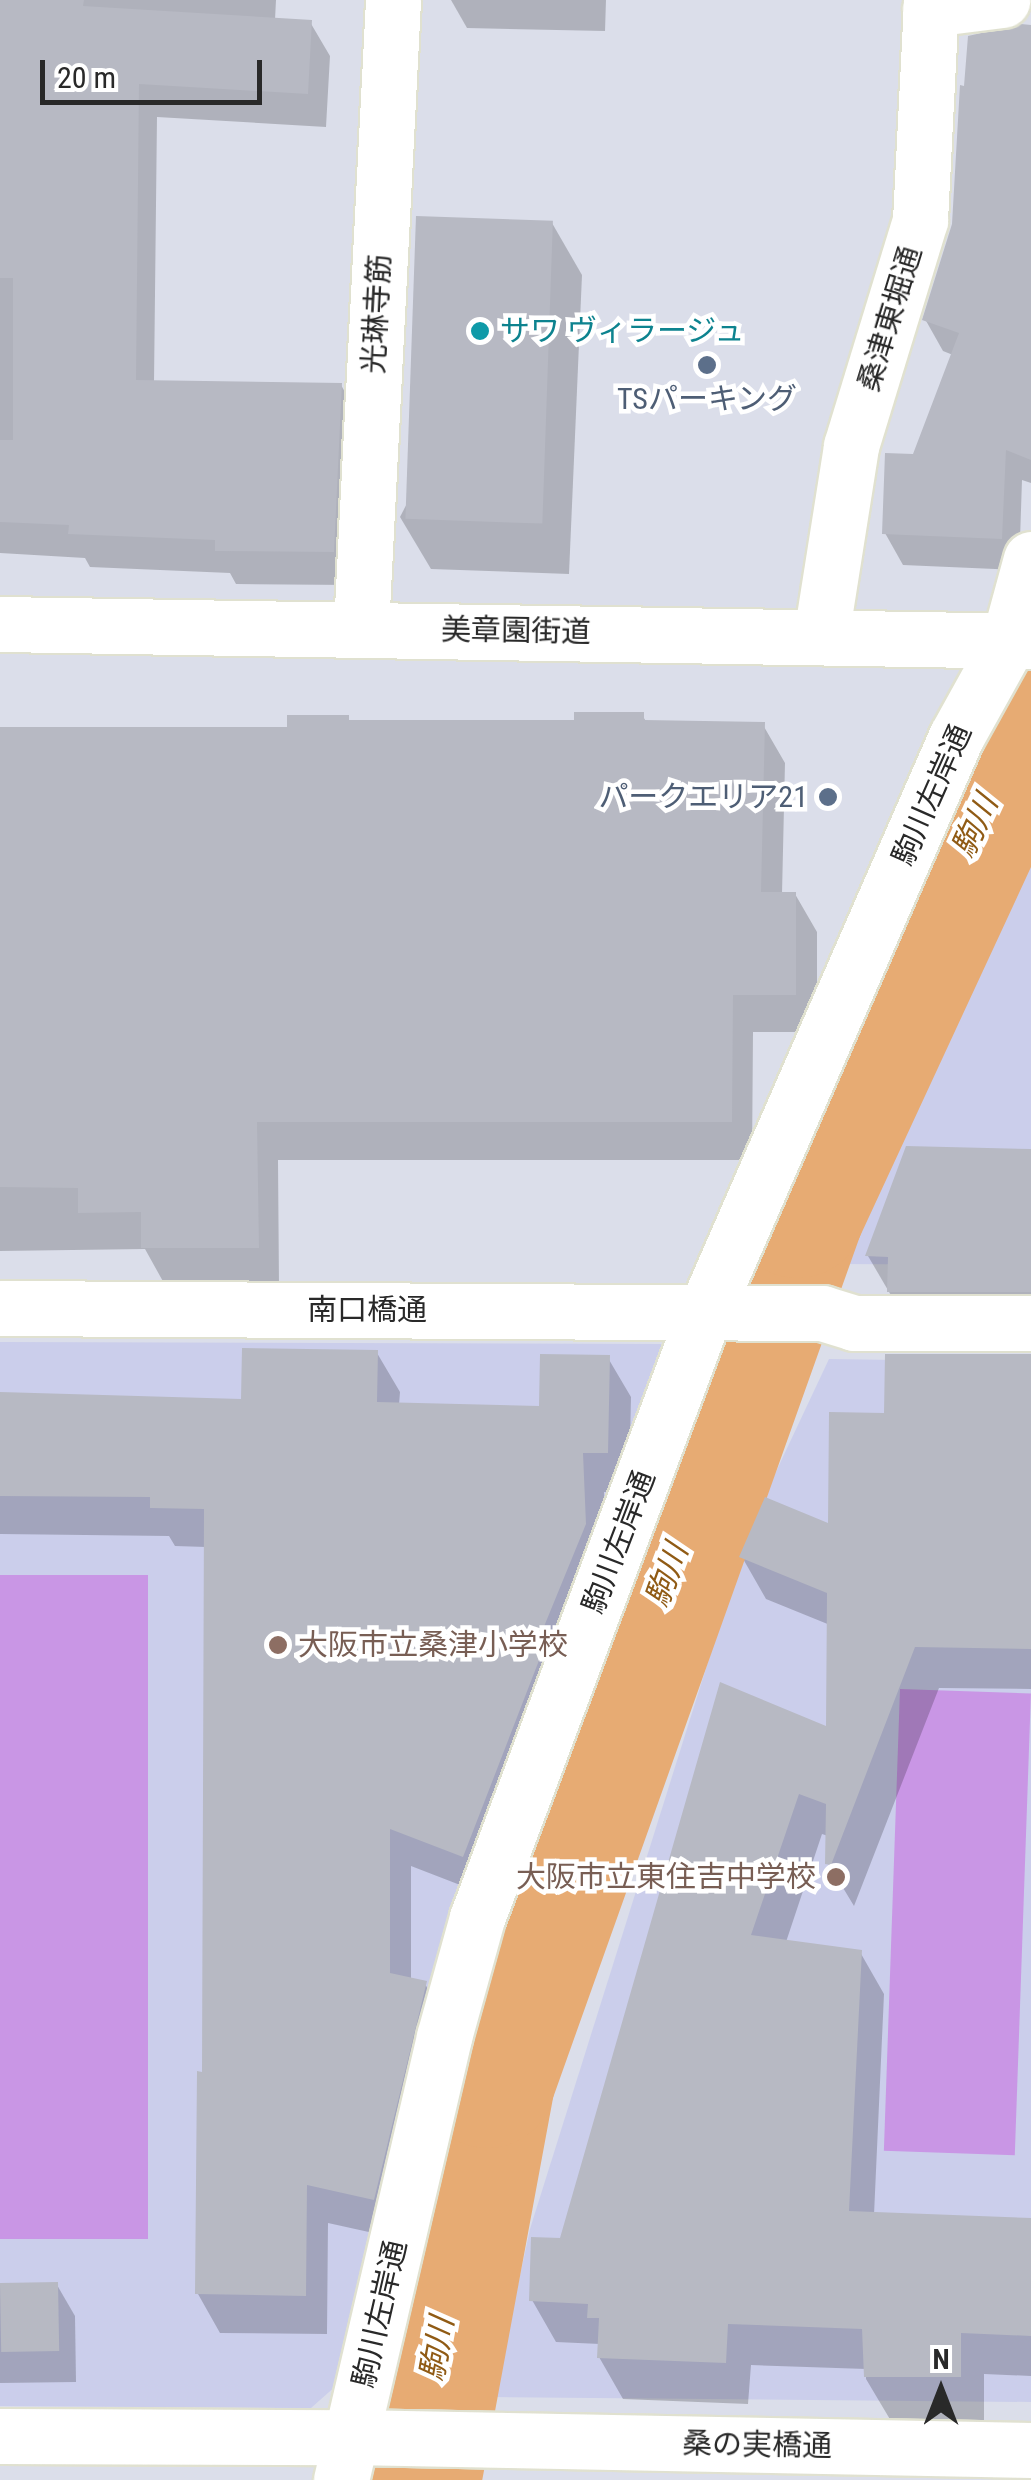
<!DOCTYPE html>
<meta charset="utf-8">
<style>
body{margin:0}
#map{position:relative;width:1031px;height:2480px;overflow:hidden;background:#dbdeea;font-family:"Roboto Condensed","Noto Sans JP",sans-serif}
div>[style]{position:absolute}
.education>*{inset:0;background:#cbceeb}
.pitch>*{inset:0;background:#c996e5;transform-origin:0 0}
.shadow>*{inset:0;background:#0003}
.river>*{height:135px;margin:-67.5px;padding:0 67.5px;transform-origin:67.5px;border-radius:67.5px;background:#e7ab73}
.building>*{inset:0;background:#b7b9c3;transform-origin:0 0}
.roads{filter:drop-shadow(2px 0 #e0e1d0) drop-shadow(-2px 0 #e0e1d0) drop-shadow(0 2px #e0e1d0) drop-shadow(0 -2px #e0e1d0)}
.street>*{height:55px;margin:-27.5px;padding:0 27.5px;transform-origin:27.5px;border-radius:27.5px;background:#fff}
.secondary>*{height:55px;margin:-27.5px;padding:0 27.5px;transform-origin:27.5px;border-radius:27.5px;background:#fff}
.dots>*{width:28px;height:28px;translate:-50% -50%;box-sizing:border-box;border:5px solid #fff;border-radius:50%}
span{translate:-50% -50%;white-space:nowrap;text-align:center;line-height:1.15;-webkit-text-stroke:9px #fff;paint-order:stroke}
.street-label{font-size:30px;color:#292929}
.culture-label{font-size:30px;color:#0d838f}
.left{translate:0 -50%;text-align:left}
.service-label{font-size:30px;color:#4e5e75}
.right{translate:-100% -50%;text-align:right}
.education-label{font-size:30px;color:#785e54}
.water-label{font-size:32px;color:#905b15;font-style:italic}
.north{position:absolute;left:891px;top:2340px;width:100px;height:100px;-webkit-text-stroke:8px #fff;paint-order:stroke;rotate:0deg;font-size:28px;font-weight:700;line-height:40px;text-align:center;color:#292929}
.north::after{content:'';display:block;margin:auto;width:35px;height:45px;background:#292929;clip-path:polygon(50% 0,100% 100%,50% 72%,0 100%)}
.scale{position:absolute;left:40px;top:60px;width:222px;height:45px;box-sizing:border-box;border:5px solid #292929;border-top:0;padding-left:12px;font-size:30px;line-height:35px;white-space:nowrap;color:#292929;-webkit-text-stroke:8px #fff;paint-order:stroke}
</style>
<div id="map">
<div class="education">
<div style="clip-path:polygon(1031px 847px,1031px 1265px,838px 1264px)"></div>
<div style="clip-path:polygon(0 1342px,663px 1344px,450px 1945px,346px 2377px,311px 2408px,0 2406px)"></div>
<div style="clip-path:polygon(829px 1359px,1031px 1362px,1031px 2402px,494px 2397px,530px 2229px,751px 1525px)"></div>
</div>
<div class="pitch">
<div style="left:0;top:1575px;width:148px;height:664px"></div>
<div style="left:900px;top:1689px;width:131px;height:462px;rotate:2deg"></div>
</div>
<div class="shadow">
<div style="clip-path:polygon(0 0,276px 0,275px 20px,310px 22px,330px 56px,326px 127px,157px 117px,154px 383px,341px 385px,360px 419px,352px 585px,236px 584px,230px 573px,90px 567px,85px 558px,0 553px)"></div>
<div style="clip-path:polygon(451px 0,606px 0,605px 31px,467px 28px)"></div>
<div style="clip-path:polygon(1031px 28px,1031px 483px,1022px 480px,1019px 570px,903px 565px,885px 533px,953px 355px,943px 351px,925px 319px)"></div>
<div style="clip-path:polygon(552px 223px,582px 275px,569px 574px,431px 569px,400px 517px)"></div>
<div style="clip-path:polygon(642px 715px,647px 723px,763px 725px,785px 763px,782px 894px,795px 894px,817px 932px,817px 1032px,753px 1032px,752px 1160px,278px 1160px,279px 1285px,165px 1285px,145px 1249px,0 1251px,0 730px,290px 730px,350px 722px,576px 722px)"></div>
<div style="clip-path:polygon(1031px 1152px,1031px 1336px,892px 1297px,868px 1256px)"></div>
<div style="clip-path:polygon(377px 1353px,400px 1392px,399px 1405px,542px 1408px,608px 1358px,631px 1397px,629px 1492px,604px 1492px,607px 1564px,486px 1895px,411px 1866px,411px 1980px,425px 1984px,448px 2023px,396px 2238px,328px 2223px,327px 2334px,220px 2333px,198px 2294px,205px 2074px,206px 1547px,175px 1546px,169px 1536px,0 1534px,0 1394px,244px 1402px)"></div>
<div style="clip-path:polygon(1031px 1357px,1031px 1689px,939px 1688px,854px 1906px,828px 1863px,828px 1836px,822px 1834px,786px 1942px,860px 1952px,884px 1994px,874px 2215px,1031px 2223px,1031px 2376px,984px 2374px,984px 2421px,891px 2421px,866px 2379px,866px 2369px,751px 2365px,748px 2404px,623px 2399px,599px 2357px,600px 2344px,556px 2342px,532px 2300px,829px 1730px,830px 1625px,766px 1599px,742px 1557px,831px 1527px,886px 1415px)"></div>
<div style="clip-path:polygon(0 2285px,57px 2285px,75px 2316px,76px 2382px,0 2383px)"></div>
</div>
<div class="river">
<div style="left:413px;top:2480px;width:407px;rotate:-79.5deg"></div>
<div style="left:487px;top:2080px;width:924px;rotate:-70.39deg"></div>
<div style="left:797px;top:1210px;width:557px;rotate:-65.14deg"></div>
</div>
<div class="building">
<div style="clip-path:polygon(0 0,84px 0,83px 6px,312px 20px,308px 94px,139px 84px,136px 380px,342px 383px,334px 552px,215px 551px,215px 540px,68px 534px,69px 525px,0 522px,0 440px,13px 440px,13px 278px,0 278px)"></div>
<div style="clip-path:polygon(1021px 24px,1031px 25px,1031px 460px,1006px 450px,1002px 539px,882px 534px,885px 453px,913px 454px,959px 333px,922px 320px,952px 224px,960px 85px,964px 86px,968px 36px)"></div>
<div style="left:416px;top:216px;width:137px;height:303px;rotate:2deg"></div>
<div style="clip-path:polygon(574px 712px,644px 712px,644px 720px,765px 722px,761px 892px,796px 892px,796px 995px,733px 995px,732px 1122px,257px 1122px,259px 1248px,141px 1248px,141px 1212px,78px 1213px,78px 1188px,0 1187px,0 727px,287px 727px,287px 715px,349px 715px,349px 720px,574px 720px)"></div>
<div style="clip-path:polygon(906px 1146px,1031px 1149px,1031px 1292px,887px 1292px,888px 1257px,865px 1256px)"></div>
<div style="clip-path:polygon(242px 1348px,378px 1350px,377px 1402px,539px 1406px,540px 1354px,610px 1355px,608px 1453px,583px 1453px,586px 1524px,543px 1629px,550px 1632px,463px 1857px,390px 1829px,390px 1973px,427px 1981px,374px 2200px,307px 2185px,306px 2296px,195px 2294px,197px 2071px,202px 2072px,204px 1509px,150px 1508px,150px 1497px,0 1496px,0 1392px,241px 1399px)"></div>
<div style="clip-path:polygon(885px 1354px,1031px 1354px,1031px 1649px,915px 1647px,831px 1865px,825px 1864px,826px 1804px,799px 1794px,751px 1935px,862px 1950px,849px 2211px,1031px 2218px,1031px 2336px,961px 2333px,961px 2377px,864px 2377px,862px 2329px,728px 2324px,726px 2363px,597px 2358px,599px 2318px,587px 2318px,588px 2304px,529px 2301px,531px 2237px,560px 2238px,720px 1682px,826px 1726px,827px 1593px,739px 1557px,765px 1497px,828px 1523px,829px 1412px,884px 1413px)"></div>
<div style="left:58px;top:2282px;width:69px;height:58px;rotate:89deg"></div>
</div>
<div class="roads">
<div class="street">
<div style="left:930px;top:9px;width:73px;rotate:-7.1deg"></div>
<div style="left:361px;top:628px;width:629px;rotate:-87.08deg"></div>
<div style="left:821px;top:636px;width:192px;rotate:-81deg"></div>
<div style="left:851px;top:446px;width:236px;rotate:-73deg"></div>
<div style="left:920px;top:220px;width:220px;rotate:-87.1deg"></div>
<div style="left:0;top:1308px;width:822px;rotate:0.35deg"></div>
<div style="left:822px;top:1313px;width:34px;rotate:17deg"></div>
<div style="left:854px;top:1323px;width:177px"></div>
<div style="left:0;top:2436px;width:352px;rotate:0.2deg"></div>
<div style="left:352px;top:2437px;width:679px;rotate:1.1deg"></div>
<div style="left:341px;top:2480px;width:455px;rotate:-76.9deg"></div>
<div style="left:444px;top:2037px;width:123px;rotate:-74.5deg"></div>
<div style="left:477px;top:1918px;width:647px;rotate:-69.38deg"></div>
<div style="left:705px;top:1312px;width:627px;rotate:-66.42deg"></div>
<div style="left:956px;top:737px;width:107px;rotate:-61deg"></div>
<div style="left:1008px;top:643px;width:87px;rotate:-74.7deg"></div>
</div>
<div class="secondary">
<div style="left:0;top:624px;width:1031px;rotate:0.94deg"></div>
</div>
</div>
<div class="dots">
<div style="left:480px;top:331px;background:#0f9aa8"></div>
<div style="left:707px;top:365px;background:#5c6f8a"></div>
<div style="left:828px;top:797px;background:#5c6f8a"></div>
<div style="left:278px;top:1645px;background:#8d6e63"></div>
<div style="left:836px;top:1877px;background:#8d6e63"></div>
</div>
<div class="street-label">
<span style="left:377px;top:314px;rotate:-87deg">光琳寺筋</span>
<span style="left:890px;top:319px;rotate:-73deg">桑津東堀通</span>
<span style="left:516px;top:631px;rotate:1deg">美章園街道</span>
<span style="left:932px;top:795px;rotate:-66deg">駒川左岸通</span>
<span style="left:367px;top:1310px">南口橋通</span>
<span style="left:619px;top:1542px;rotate:-69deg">駒川左岸通</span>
<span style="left:380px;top:2314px;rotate:-77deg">駒川左岸通</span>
<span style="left:757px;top:2445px;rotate:1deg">桑の実橋通</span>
</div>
<div class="culture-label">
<span class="left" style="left:500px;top:331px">サワ ヴィラージュ</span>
</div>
<div class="service-label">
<span style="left:707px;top:399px">TSパーキング</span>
<span class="right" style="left:808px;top:797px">パークエリア21</span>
</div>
<div class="education-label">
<span class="left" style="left:298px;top:1645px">大阪市立桑津小学校</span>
<span class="right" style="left:816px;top:1877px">大阪市立東住吉中学校</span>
</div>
<div class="water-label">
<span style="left:975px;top:826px;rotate:-65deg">駒川</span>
<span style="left:667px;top:1575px;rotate:-70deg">駒川</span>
<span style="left:437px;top:2349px;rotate:-80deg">駒川</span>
</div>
<div class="north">N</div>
<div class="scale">20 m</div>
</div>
